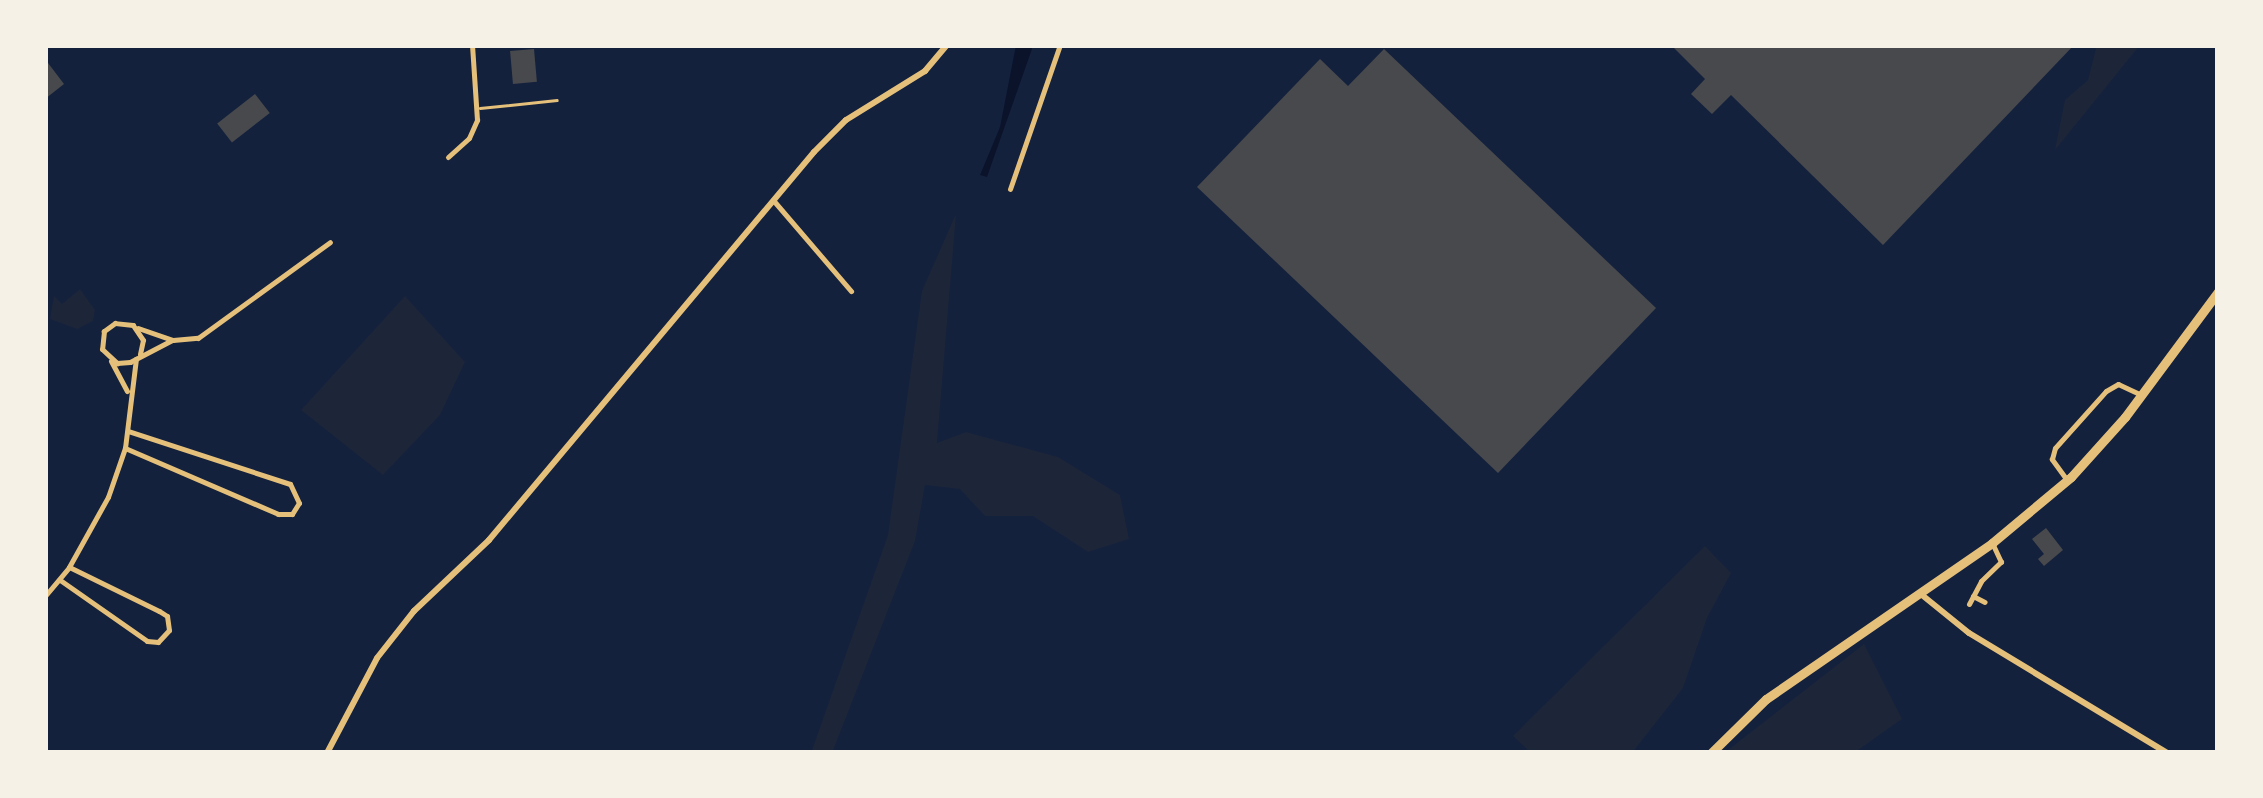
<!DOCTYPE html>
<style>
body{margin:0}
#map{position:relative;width:2263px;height:798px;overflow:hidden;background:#14213d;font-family:"Archivo Narrow",sans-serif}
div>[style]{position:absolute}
.green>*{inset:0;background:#1d2539}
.water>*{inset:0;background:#0b132b}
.building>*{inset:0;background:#48494c;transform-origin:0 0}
.service>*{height:2.5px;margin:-1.25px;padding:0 1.25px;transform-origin:1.25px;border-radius:1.25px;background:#e5c07b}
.minor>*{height:5px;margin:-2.5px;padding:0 2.5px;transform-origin:2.5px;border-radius:2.5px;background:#e5c07b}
.tertiary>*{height:6px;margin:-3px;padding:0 3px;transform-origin:3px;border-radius:3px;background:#e5c07b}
.trunk>*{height:9px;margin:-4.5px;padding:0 4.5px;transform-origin:4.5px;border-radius:4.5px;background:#e5c07b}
span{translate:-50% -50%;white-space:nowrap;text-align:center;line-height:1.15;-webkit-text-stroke:8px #f6f1e7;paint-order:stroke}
.frame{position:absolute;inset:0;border:48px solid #f6f1e7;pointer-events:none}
</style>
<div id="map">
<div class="green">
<div style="clip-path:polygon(2097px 45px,2140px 45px,2055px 150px,2065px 100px,2088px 80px)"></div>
<div style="clip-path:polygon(956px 214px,937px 443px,966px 432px,1058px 457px,1120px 495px,1129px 539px,1088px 552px,1033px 516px,985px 516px,960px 489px,925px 485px,915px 541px,832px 753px,811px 753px,888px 535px,922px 291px)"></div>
<div style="clip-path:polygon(80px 289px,95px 310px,93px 321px,77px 329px,50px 319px,54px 296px,62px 304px)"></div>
<div style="clip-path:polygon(405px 296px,465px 362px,440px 415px,383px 475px,301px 410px)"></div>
<div style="clip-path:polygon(1705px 546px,1731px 573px,1707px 618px,1683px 688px,1632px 753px,1531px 753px,1513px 736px)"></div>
<div style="clip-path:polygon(1864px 644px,1902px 719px,1854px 753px,1724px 753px)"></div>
</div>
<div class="water">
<div style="clip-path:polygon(1016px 45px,1033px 46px,987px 177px,980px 175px,1000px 127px)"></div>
</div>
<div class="building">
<div style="clip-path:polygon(1671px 45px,2074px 45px,1883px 245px,1731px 95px,1712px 114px,1691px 94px,1705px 79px)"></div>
<div style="left:534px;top:49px;width:33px;height:24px;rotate:85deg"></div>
<div style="clip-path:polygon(1384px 49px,1656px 308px,1498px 473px,1197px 187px,1320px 59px,1348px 86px)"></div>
<div style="clip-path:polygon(45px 59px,64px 84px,45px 99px)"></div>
<div style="left:255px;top:94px;width:24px;height:48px;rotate:52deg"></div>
<div style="clip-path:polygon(2046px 528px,2063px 550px,2044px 566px,2038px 559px,2044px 554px,2032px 539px)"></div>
</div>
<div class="service">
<div style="left:480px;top:108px;width:77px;rotate:-5.9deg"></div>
</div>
<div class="minor">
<div style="left:448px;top:157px;width:28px;rotate:-42deg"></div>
<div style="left:469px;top:138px;width:20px;rotate:-66deg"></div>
<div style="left:477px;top:120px;width:75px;rotate:-93.8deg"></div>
<div style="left:1010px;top:189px;width:152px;rotate:-70.9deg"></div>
<div style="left:773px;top:200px;width:120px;rotate:49.4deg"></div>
<div style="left:138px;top:328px;width:37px;rotate:19deg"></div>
<div style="left:173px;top:340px;width:25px;rotate:-5deg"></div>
<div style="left:198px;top:338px;width:163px;rotate:-36deg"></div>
<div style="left:140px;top:354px;width:14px;rotate:-78deg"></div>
<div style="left:143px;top:340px;width:18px;rotate:-124deg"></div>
<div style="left:133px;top:325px;width:18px;rotate:-174deg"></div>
<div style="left:115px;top:323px;width:14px;rotate:144deg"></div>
<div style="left:104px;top:331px;width:18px;rotate:96deg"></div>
<div style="left:102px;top:349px;width:21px;rotate:43deg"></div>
<div style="left:117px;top:363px;width:13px;rotate:-4deg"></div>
<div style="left:130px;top:362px;width:47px;rotate:-27.6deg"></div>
<div style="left:111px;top:361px;width:34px;rotate:62deg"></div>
<div style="left:125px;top:448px;width:167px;rotate:23.3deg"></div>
<div style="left:278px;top:514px;width:14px"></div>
<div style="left:292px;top:514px;width:13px;rotate:-58deg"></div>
<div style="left:299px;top:503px;width:21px;rotate:-115deg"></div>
<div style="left:290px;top:484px;width:170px;rotate:-161.9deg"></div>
<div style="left:2067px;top:480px;width:26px;rotate:-126deg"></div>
<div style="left:2052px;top:459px;width:11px;rotate:-75deg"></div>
<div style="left:2055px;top:448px;width:76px;rotate:-48.2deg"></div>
<div style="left:2106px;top:391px;width:14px;rotate:-30deg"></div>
<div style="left:2118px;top:384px;width:26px;rotate:25deg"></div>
<div style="left:60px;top:580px;width:106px;rotate:35deg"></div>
<div style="left:147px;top:641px;width:11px;rotate:5deg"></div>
<div style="left:158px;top:642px;width:16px;rotate:-47deg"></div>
<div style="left:169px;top:630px;width:14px;rotate:-98deg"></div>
<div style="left:167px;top:616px;width:9px;rotate:-148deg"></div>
<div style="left:159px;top:611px;width:100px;rotate:-153.9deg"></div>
<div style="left:45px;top:596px;width:38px;rotate:-50deg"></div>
<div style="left:69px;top:567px;width:80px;rotate:-60.9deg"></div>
<div style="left:108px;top:497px;width:52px;rotate:-70.9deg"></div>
<div style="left:125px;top:448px;width:90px;rotate:-83deg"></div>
<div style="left:1973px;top:596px;width:13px;rotate:27deg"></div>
<div style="left:1969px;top:604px;width:26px;rotate:-62deg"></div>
<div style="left:1981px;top:581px;width:28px;rotate:-44deg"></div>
<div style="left:2001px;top:562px;width:21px;rotate:-115deg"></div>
</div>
<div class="tertiary">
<div style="left:1922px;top:595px;width:60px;rotate:39deg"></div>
<div style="left:1969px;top:633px;width:232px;rotate:31.2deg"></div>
<div style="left:327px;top:753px;width:107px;rotate:-62.2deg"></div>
<div style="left:377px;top:658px;width:60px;rotate:-51.8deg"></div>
<div style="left:414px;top:611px;width:103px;rotate:-43.4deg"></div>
<div style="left:489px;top:540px;width:506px;rotate:-50.05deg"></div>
<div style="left:814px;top:152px;width:45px;rotate:-45deg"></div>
<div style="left:846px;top:120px;width:93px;rotate:-31.8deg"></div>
<div style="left:925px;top:71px;width:34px;rotate:-50deg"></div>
</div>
<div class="trunk">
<div style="left:1711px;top:753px;width:77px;rotate:-44.5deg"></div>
<div style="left:1766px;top:699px;width:275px;rotate:-34.6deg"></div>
<div style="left:1992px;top:543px;width:103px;rotate:-39.9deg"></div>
<div style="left:2071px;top:477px;width:81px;rotate:-48deg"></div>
<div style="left:2125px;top:417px;width:156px;rotate:-53.4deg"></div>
</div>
<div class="frame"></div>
</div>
